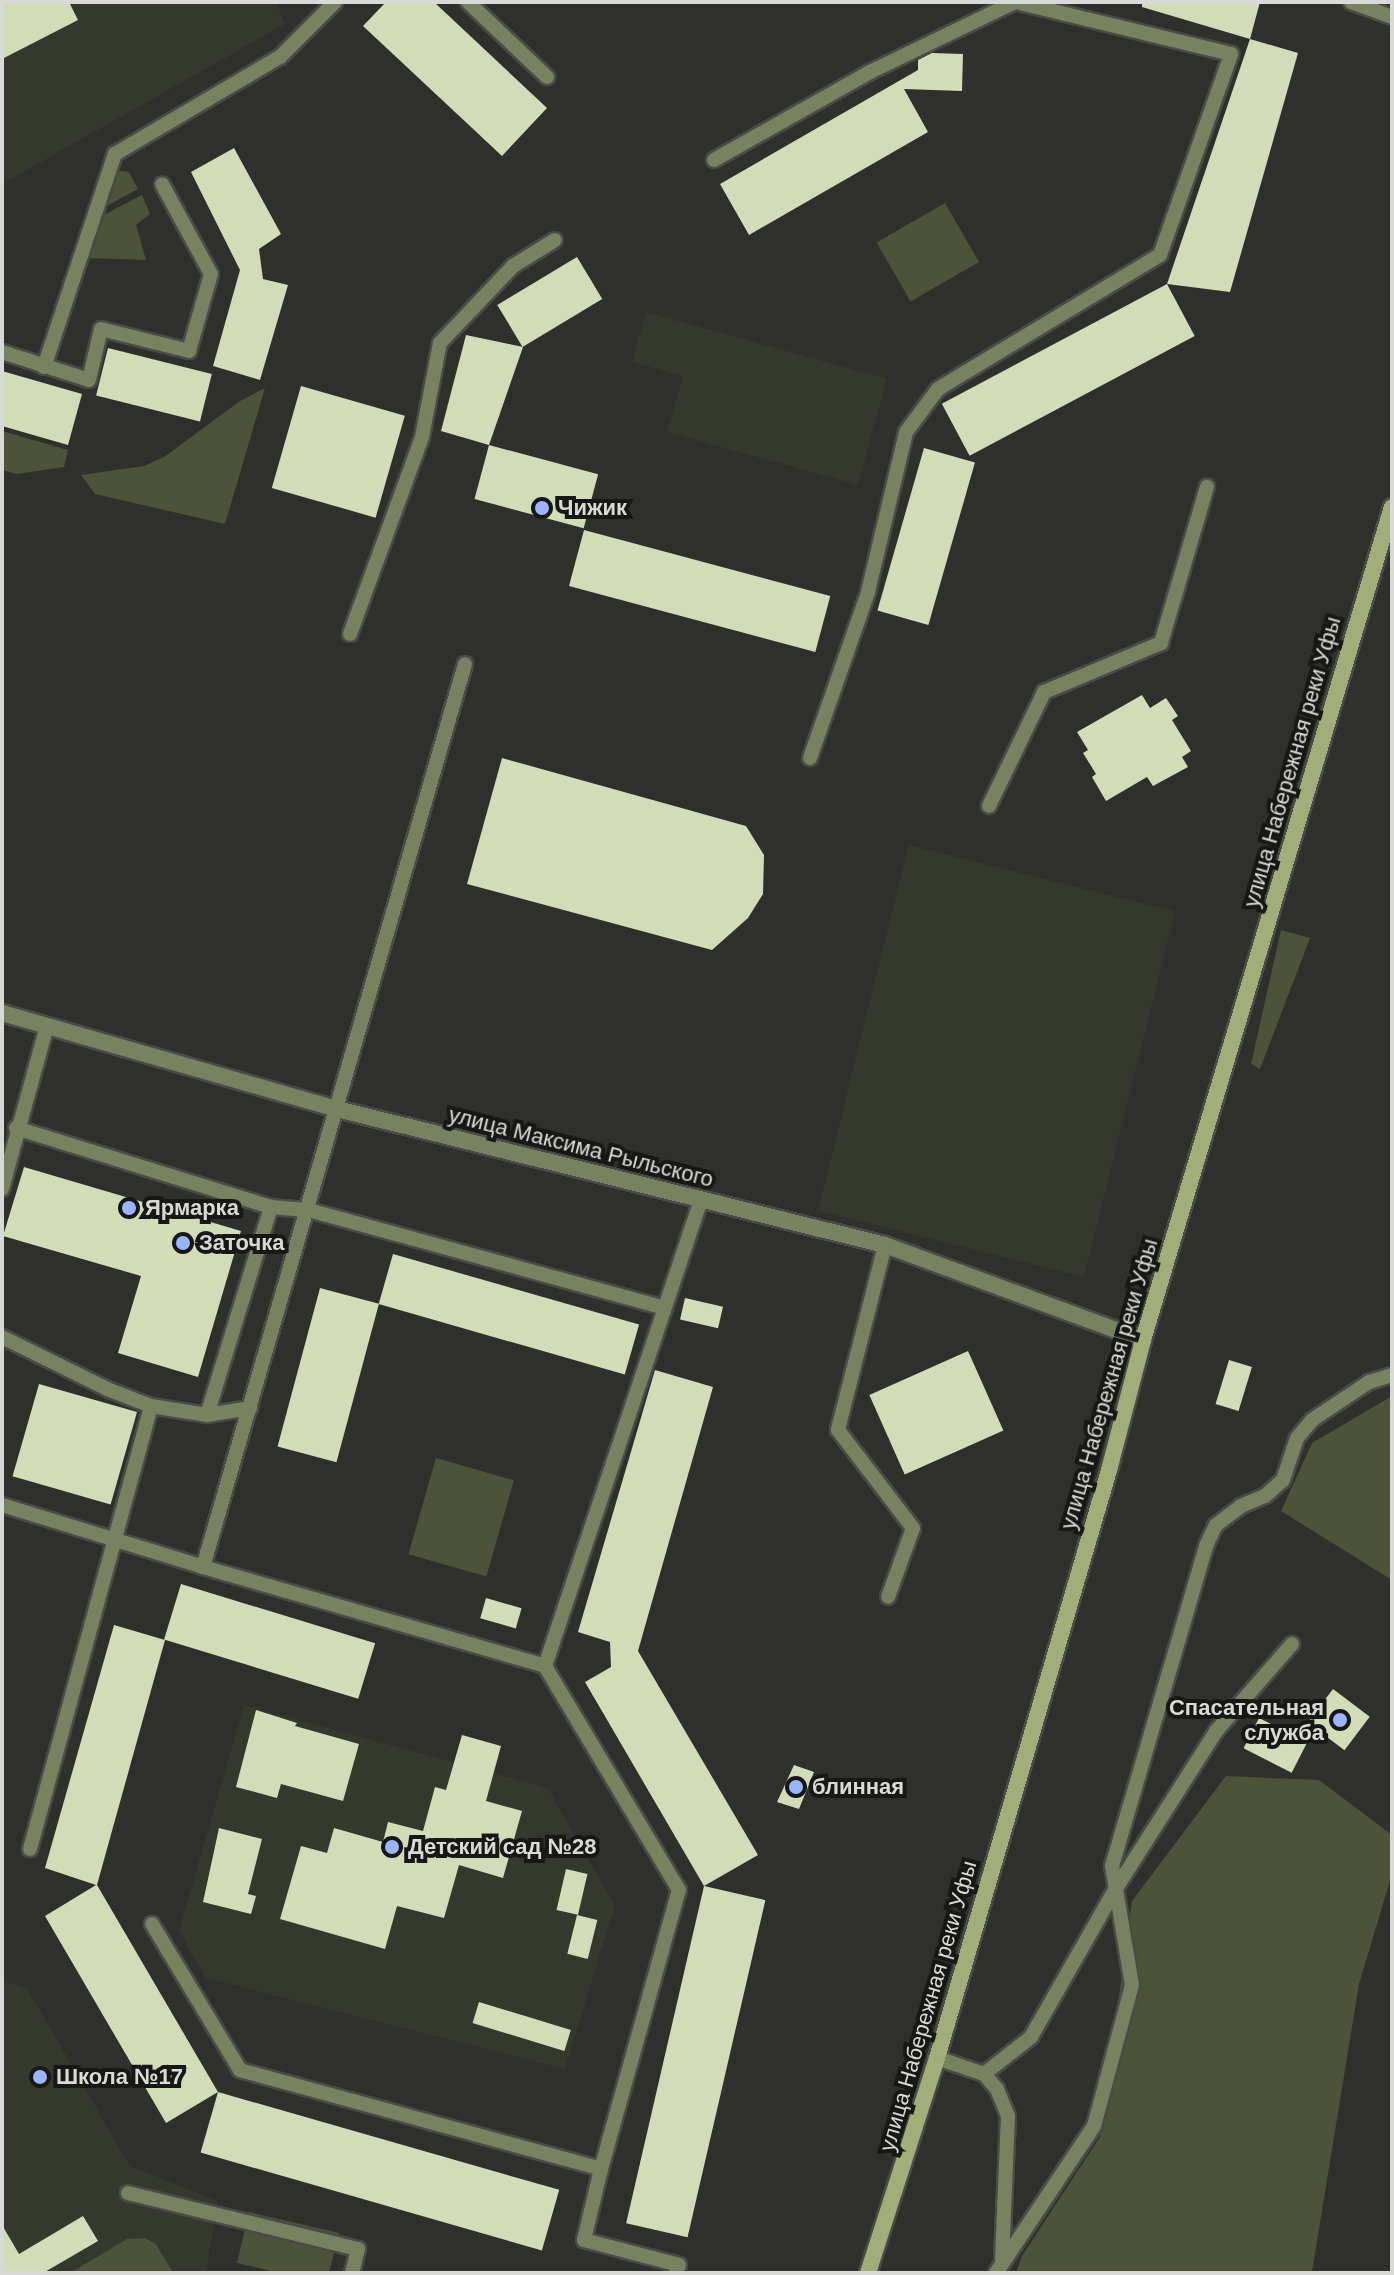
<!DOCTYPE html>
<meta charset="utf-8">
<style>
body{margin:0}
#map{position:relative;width:1394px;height:2275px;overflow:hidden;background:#2f302b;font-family:Arial,sans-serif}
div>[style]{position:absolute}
.built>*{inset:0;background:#35382d;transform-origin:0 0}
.green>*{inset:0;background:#4c5338;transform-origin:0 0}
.building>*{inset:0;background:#d2dcb9;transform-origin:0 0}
.roads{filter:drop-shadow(2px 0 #4a4b47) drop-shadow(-2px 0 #4a4b47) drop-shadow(0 2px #4a4b47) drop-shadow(0 -2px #4a4b47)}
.lane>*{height:14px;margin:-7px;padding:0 7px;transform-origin:7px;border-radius:7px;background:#788160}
.street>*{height:16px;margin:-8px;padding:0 8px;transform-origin:8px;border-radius:8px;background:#788160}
.secondary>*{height:16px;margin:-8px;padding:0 8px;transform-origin:8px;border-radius:8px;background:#a1ae7a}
.dots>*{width:22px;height:22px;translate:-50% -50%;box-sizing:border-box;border:4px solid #171816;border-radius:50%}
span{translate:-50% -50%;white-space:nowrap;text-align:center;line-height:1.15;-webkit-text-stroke:8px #171816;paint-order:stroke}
.poi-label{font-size:22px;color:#d9dad7;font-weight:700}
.left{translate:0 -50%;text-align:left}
.right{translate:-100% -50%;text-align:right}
.street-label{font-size:22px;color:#d9dad7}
.frame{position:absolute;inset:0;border:4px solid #d9dad7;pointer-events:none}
</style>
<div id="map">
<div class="built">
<div style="clip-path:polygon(2px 2px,276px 2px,285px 24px,2px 184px)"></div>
<div style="clip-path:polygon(646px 312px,887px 379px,858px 485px,667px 432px,683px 376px,632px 362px)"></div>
<div style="left:909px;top:845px;width:274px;height:377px;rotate:14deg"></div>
<div style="clip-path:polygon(244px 1705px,548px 1788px,615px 1906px,565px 2069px,206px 1978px,179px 1931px)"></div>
<div style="clip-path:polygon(2px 1981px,27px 1988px,130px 2166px,218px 2201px,206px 2273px,2px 2273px)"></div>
</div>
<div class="green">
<div style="clip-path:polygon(120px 171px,129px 172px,138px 189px,105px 207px,114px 175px)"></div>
<div style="clip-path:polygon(142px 195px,150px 214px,136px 225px,146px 260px,89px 258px,102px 216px)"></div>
<div style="left:945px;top:203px;width:68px;height:79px;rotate:60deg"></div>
<div style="clip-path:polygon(265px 388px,225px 524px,95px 494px,81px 475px,144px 466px,164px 457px,240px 401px)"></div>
<div style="clip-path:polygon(2px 431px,68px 450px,64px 467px,17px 474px,2px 470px)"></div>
<div style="clip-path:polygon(1281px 930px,1310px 938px,1260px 1069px,1251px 1064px)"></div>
<div style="clip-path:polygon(1392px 1396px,1392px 1580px,1281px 1511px,1312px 1443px)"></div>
<div style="left:436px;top:1458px;width:81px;height:100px;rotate:16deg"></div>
<div style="clip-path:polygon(1226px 1776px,1319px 1780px,1392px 1835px,1392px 1874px,1359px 1984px,1312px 2272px,1016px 2273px,1022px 2256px,1100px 2137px,1132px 1901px)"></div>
<div style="clip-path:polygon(249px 2212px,339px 2233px,329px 2273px,280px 2273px,237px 2263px)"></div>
<div style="clip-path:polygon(145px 2238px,156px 2244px,173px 2273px,70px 2273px,127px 2239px)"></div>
</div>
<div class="building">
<div style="clip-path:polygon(2px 2px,69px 2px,78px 20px,2px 59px)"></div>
<div style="clip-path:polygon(386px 2px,434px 2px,547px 108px,502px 156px,363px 26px)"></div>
<div style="clip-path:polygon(1142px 2px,1260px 2px,1250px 39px,1142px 7px)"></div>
<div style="clip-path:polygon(1250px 39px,1298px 53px,1230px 292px,1167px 284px)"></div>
<div style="clip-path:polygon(932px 53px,963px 54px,962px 91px,904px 89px,928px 132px,749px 235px,720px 184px,918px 70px,918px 60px)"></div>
<div style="clip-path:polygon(234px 148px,281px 234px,259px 249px,263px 279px,288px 285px,260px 380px,213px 366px,240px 270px,191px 172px)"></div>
<div style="left:577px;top:257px;width:49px;height:93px;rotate:59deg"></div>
<div style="left:1167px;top:284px;width:59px;height:255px;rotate:62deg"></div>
<div style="clip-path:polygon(466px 335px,523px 347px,489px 445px,441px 431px)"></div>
<div style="left:108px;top:348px;width:107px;height:49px;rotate:14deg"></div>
<div style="clip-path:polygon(2px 371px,82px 394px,68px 445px,2px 426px)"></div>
<div style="left:301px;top:386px;width:108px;height:106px;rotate:16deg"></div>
<div style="left:489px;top:445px;width:113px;height:56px;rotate:15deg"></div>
<div style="left:924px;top:448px;width:53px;height:169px;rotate:16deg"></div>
<div style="left:584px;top:530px;width:255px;height:58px;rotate:15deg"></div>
<div style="clip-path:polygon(1142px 695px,1150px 708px,1166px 698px,1178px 716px,1172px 720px,1191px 751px,1182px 757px,1188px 767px,1153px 786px,1147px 777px,1106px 801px,1092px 777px,1096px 774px,1083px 753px,1088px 750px,1077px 732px)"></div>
<div style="clip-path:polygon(502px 758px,746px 826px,764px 855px,763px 894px,748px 918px,712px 950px,467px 884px)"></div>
<div style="clip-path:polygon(24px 1167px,241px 1231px,198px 1377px,118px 1353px,141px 1276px,3px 1236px)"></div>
<div style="left:393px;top:1254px;width:256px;height:52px;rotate:16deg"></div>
<div style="left:320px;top:1288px;width:61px;height:164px;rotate:15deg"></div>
<div style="left:685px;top:1298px;width:39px;height:22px;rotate:13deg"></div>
<div style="left:968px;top:1351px;width:87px;height:108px;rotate:66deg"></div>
<div style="left:1229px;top:1360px;width:24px;height:46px;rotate:17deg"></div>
<div style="clip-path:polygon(655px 1370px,713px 1387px,638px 1651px,758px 1855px,704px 1886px,585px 1682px,611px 1667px,610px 1642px,578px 1632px)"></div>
<div style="left:39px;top:1384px;width:102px;height:96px;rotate:16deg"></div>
<div style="left:181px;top:1584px;width:203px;height:58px;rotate:17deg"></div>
<div style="left:486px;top:1598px;width:37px;height:21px;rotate:16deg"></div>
<div style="clip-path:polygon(114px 1625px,165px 1640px,97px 1885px,218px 2092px,166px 2123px,45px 1916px,96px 1885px,45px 1868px)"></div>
<div style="left:1333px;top:1689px;width:46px;height:42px;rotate:37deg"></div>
<div style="clip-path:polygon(256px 1710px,297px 1723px,295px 1726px,359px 1744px,343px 1801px,281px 1784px,277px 1798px,236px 1787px)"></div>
<div style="left:1259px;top:1718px;width:54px;height:34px;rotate:27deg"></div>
<div style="clip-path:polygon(462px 1735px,501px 1746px,486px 1801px,522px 1811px,503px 1878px,459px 1865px,444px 1918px,397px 1906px,385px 1949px,280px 1919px,301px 1846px,327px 1853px,334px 1828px,383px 1842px,388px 1822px,423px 1831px,435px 1787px,446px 1790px)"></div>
<div style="clip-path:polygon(794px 1765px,814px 1772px,799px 1809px,777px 1802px)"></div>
<div style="clip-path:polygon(219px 1828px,262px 1839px,248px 1894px,256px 1896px,251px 1914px,203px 1902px)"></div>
<div style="left:566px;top:1869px;width:22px;height:42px;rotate:13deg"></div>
<div style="left:704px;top:1886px;width:63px;height:346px;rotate:13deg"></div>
<div style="left:577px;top:1915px;width:21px;height:40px;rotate:14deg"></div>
<div style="left:479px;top:2002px;width:96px;height:22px;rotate:17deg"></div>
<div style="left:218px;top:2092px;width:355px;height:63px;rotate:16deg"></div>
<div style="clip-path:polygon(83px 2216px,98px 2241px,43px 2273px,2px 2273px,2px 2225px,19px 2254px)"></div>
</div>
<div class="roads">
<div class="lane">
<div style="left:468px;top:2px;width:109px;rotate:43.5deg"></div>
<div style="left:1351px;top:2px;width:44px;rotate:20.1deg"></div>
<div style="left:714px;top:160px;width:179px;rotate:-29.4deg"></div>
<div style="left:870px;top:72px;width:161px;rotate:-25.8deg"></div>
<div style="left:2px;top:352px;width:91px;rotate:17.8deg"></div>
<div style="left:89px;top:380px;width:52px;rotate:-76.8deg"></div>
<div style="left:101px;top:329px;width:91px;rotate:14deg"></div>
<div style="left:189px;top:351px;width:80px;rotate:-74.1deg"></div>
<div style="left:211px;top:274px;width:102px;rotate:-118.6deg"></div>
<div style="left:44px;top:367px;width:225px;rotate:-71.6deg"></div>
<div style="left:115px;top:154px;width:191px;rotate:-30.5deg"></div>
<div style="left:280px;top:57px;width:78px;rotate:-45deg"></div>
<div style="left:350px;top:634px;width:210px;rotate:-69.9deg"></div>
<div style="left:422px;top:437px;width:96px;rotate:-79.2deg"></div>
<div style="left:440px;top:343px;width:106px;rotate:-46.5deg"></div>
<div style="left:513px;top:266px;width:49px;rotate:-31.8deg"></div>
<div style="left:810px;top:758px;width:176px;rotate:-70.7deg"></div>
<div style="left:868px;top:592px;width:164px;rotate:-76.6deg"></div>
<div style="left:906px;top:432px;width:54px;rotate:-53.3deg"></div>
<div style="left:938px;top:389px;width:259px;rotate:-31.1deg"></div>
<div style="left:1160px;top:255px;width:213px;rotate:-70.5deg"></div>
<div style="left:1231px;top:54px;width:221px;rotate:-166.4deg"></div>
<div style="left:989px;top:806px;width:127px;rotate:-64.2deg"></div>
<div style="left:1044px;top:692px;width:127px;rotate:-22.7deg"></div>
<div style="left:1161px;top:643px;width:163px;rotate:-73.6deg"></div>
<div style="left:16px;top:1128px;width:267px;rotate:17.2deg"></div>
<div style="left:271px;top:1207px;width:38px;rotate:5deg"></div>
<div style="left:309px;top:1210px;width:368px;rotate:15.4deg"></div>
<div style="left:2px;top:1189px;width:169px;rotate:-74.6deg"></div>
<div style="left:885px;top:1245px;width:191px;rotate:104.3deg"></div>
<div style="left:838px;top:1430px;width:123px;rotate:52.6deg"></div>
<div style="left:913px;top:1528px;width:73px;rotate:109.9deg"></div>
<div style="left:2px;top:1337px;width:117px;rotate:26.3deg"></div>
<div style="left:107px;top:1389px;width:47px;rotate:21.1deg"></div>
<div style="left:151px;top:1406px;width:57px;rotate:9.1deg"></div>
<div style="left:207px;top:1415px;width:44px;rotate:-9.2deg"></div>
<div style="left:207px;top:1415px;width:218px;rotate:-72.9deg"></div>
<div style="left:2px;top:1505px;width:210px;rotate:17.1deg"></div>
<div style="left:203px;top:1567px;width:940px;rotate:-73.82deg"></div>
<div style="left:203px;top:1567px;width:356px;rotate:16.1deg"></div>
<div style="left:545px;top:1666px;width:491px;rotate:-71.5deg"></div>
<div style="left:30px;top:1849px;width:459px;rotate:-74.7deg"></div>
<div style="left:152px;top:1924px;width:170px;rotate:58.9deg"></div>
<div style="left:240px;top:2070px;width:374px;rotate:15.3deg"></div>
<div style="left:601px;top:2169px;width:290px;rotate:-74.4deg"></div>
<div style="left:679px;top:1890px;width:261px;rotate:-120.9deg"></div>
<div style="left:937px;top:2058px;width:50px;rotate:18.8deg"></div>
<div style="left:984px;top:2074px;width:20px;rotate:49deg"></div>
<div style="left:997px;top:2089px;width:29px;rotate:68deg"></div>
<div style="left:1008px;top:2116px;width:143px;rotate:92.4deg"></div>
<div style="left:984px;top:2074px;width:60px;rotate:-38.2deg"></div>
<div style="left:1031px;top:2037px;width:169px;rotate:-60.3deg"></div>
<div style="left:1115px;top:1890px;width:190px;rotate:-57.5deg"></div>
<div style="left:1217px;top:1730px;width:114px;rotate:-48.9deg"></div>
<div style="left:601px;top:2169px;width:73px;rotate:103.5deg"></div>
<div style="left:584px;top:2240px;width:98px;rotate:14.7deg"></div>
<div style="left:679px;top:2265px;width:9px;rotate:111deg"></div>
<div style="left:128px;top:2193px;width:237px;rotate:13.7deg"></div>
<div style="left:358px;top:2249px;width:25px;rotate:104deg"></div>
<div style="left:996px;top:2273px;width:177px;rotate:-56.3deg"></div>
<div style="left:1094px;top:2126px;width:146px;rotate:-74.9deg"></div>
<div style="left:1132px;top:1985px;width:121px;rotate:-99.5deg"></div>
<div style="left:1112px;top:1866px;width:334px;rotate:-73.6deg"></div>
<div style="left:1206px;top:1546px;width:23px;rotate:-65deg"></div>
<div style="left:1216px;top:1525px;width:31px;rotate:-37deg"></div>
<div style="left:1241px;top:1506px;width:26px;rotate:-23deg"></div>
<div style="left:1265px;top:1496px;width:24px;rotate:-42deg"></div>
<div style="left:1283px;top:1480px;width:44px;rotate:-71.6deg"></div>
<div style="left:1297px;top:1438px;width:23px;rotate:-50deg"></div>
<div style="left:1312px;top:1420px;width:69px;rotate:-33.7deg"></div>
<div style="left:1369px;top:1382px;width:24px;rotate:-17deg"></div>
</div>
<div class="street">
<div style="left:2px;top:1013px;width:348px;rotate:16deg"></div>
<div style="left:337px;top:1109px;width:565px;rotate:13.94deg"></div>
<div style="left:885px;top:1245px;width:275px;rotate:20.2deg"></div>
</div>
<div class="secondary">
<div style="left:868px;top:2273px;width:226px;rotate:-72.2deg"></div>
<div style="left:937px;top:2058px;width:613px;rotate:-73.69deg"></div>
<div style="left:1109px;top:1470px;width:134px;rotate:-75.3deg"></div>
<div style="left:1143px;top:1340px;width:869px;rotate:-73.36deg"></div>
</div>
</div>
<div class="dots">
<div style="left:542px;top:508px;background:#9ab5fd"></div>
<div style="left:129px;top:1208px;background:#9ab5fd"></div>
<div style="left:183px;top:1243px;background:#9ab5fd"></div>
<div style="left:1340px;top:1720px;background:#9ab5fd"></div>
<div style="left:796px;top:1787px;background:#9ab5fd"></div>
<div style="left:392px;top:1847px;background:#9ab5fd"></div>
<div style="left:40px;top:2077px;background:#9ab5fd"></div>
</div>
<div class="poi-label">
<span class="left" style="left:558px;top:508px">Чижик</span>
<span class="left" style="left:145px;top:1208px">Ярмарка</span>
<span class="left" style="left:199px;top:1243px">Заточка</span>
<span class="right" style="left:1324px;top:1720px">Спасательная<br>служба</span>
<span class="left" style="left:812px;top:1787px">блинная</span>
<span class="left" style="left:408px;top:1847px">Детский сад №28</span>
<span class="left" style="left:56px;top:2077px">Школа №17</span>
</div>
<div class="street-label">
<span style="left:1292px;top:762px;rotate:-74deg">улица Набережная реки Уфы</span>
<span style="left:581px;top:1147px;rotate:14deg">улица Максима Рыльского</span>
<span style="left:1109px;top:1384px;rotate:-74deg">улица Набережная реки Уфы</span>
<span style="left:928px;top:2006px;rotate:-74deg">улица Набережная реки Уфы</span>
</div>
<div class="frame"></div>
</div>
